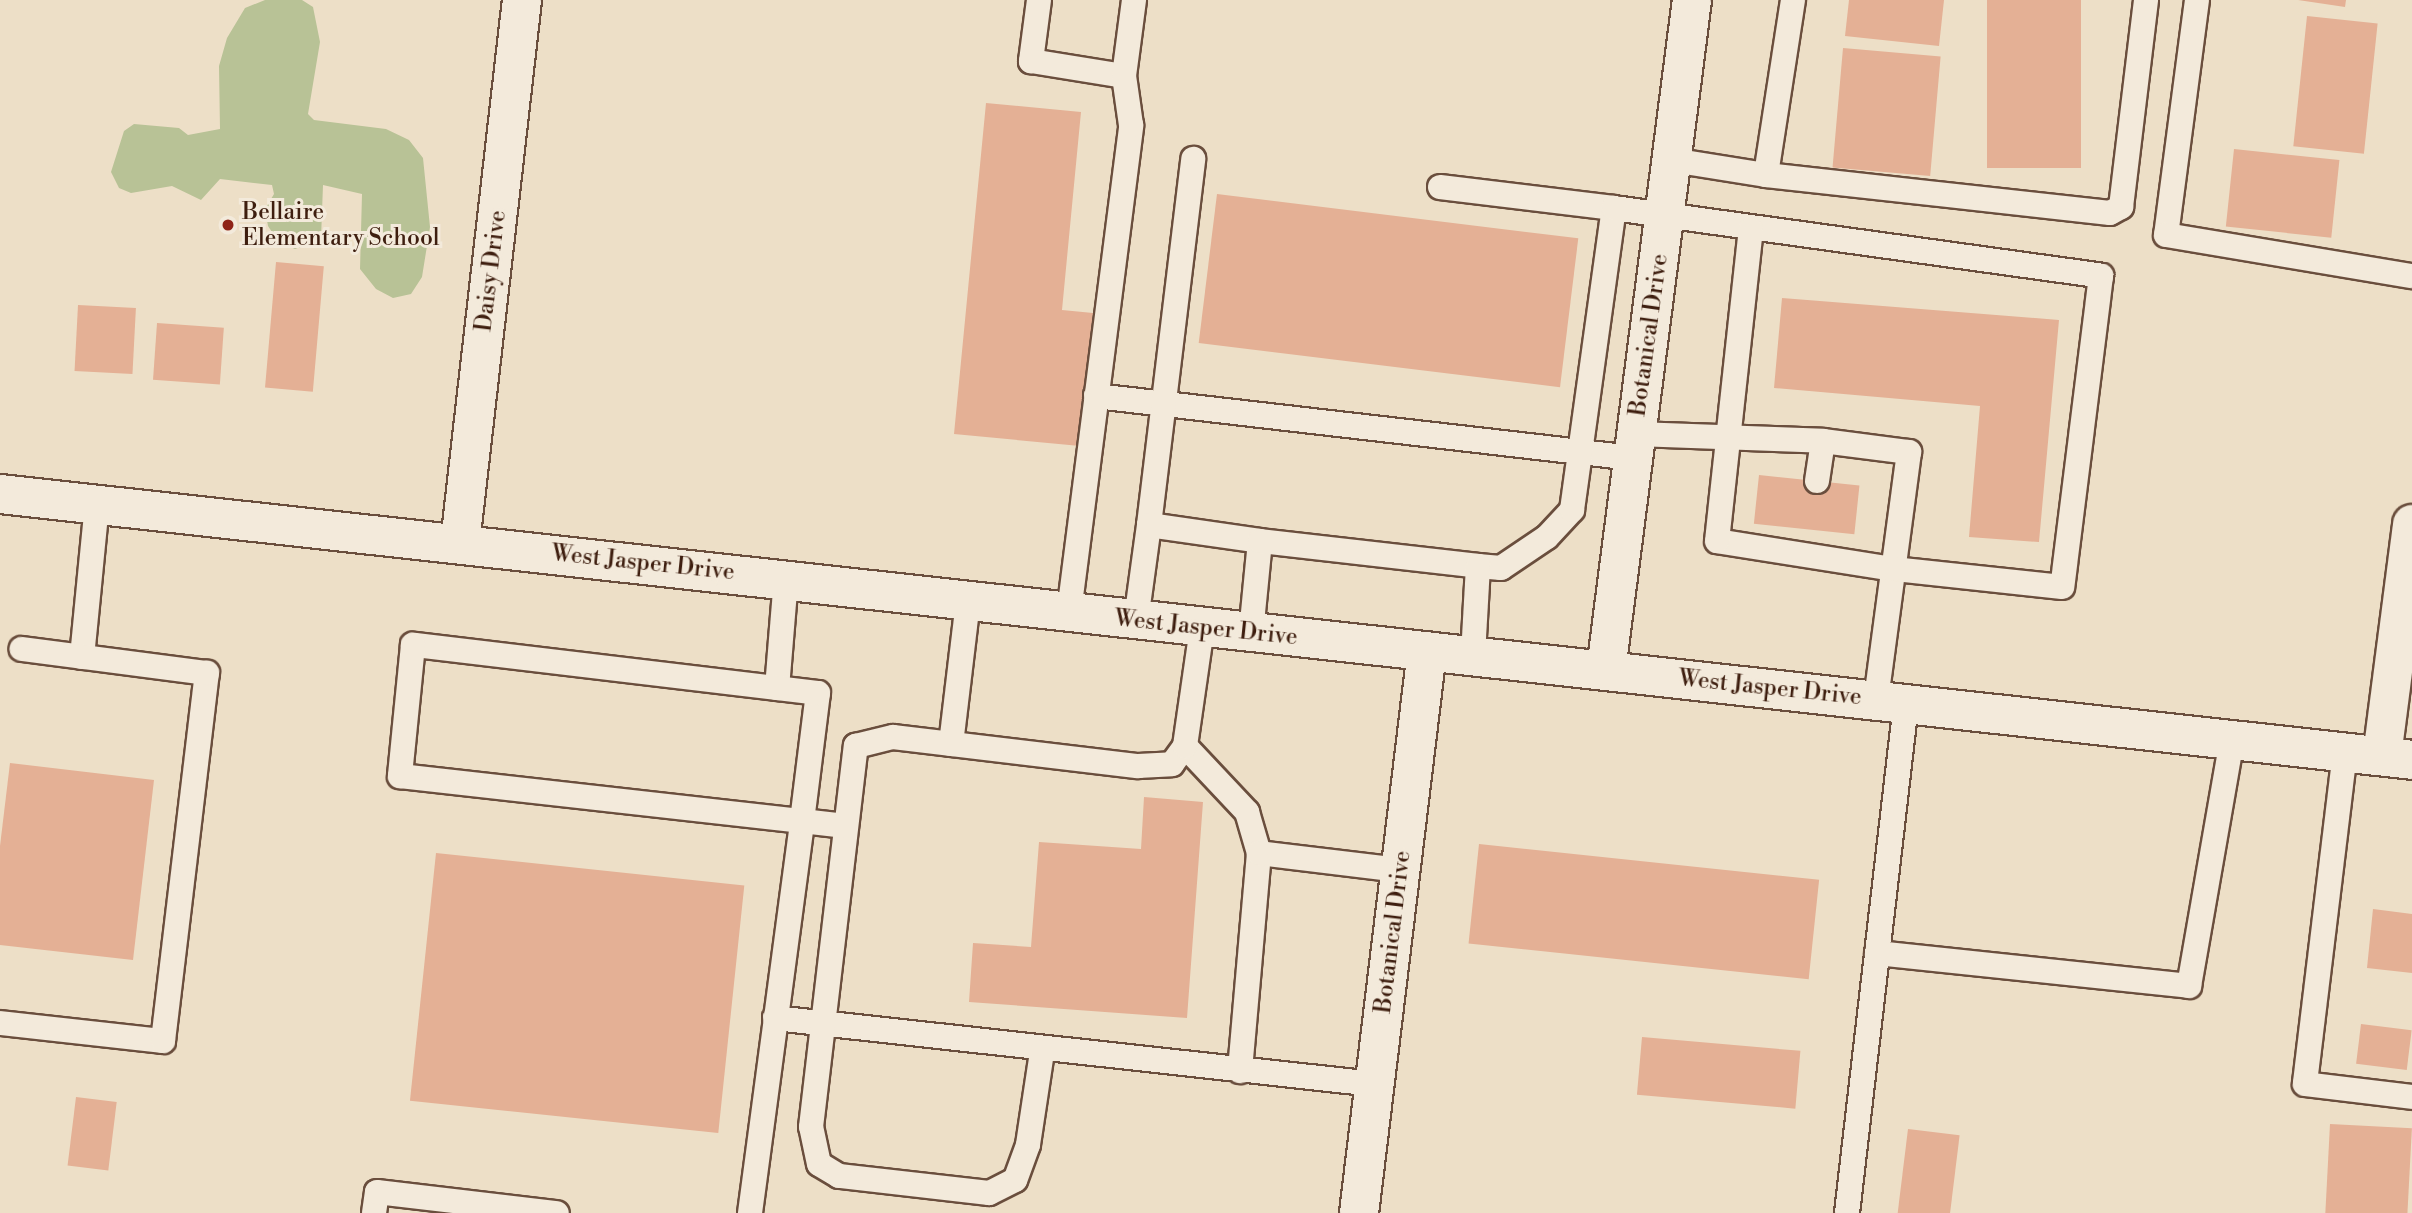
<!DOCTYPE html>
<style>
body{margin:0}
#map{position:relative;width:2412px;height:1213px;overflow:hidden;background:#eddfc7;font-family:"Libre Bodoni",serif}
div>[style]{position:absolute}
.green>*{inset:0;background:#b8c296}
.building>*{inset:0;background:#e4b095;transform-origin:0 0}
.roads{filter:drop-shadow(2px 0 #6a4e3d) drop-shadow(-2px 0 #6a4e3d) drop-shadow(0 2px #6a4e3d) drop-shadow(0 -2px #6a4e3d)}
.service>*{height:24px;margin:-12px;padding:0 12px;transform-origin:12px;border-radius:12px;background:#f3eadb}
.minor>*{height:38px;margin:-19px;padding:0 19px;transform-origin:19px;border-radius:19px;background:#f3eadb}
.tertiary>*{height:38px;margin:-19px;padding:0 19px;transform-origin:19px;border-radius:19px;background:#f3eadb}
.dots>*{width:19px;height:19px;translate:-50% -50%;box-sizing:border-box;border:4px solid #f3eadb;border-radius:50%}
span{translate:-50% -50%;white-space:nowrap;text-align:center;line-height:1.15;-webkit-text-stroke:6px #f3eadb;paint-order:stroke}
.poi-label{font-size:23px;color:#3e1e0f}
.left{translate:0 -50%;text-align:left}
.street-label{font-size:23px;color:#3e1e0f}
</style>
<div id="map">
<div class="green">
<div style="clip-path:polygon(265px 0,302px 0,313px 7px,320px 42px,308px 114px,314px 120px,386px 129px,409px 140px,423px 158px,430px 227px,422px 277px,411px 294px,393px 298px,376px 289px,360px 269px,362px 194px,323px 185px,321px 239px,295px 249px,278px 241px,268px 226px,265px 209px,274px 194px,272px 185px,220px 179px,201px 200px,172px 186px,131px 193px,119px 188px,111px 172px,124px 131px,134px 124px,179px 128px,188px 135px,220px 129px,219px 66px,227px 38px,245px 8px)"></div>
</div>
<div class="building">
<div style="clip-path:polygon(1849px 0,1944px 0,1939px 46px,1845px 36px)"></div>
<div style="left:1987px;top:0;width:94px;height:168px"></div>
<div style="clip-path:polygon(2298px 0,2346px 0,2345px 7px)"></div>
<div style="left:2307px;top:16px;width:71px;height:131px;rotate:6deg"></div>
<div style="left:1843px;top:48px;width:98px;height:120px;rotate:5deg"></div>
<div style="clip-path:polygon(986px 103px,1081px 112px,1062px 310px,1093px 313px,1080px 446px,954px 434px)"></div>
<div style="left:2234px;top:149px;width:106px;height:78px;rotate:6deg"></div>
<div style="left:1217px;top:194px;width:364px;height:150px;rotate:7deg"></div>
<div style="left:276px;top:262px;width:48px;height:126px;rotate:5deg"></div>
<div style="clip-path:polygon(1782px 298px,2059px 320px,2039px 542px,1969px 537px,1980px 406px,1774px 388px)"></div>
<div style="left:78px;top:305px;width:58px;height:66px;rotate:3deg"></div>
<div style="left:157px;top:323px;width:67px;height:57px;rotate:4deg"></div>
<div style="left:1759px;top:475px;width:101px;height:49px;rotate:6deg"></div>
<div style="clip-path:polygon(10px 763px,154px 780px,133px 960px,0 945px,0 846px)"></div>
<div style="clip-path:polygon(1144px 797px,1203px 802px,1187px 1018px,969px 1002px,973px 943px,1031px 947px,1039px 842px,1141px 849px)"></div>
<div style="left:1479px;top:844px;width:342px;height:100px;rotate:6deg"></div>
<div style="left:436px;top:853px;width:310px;height:249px;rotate:6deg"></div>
<div style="clip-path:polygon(2373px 909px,2412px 914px,2412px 973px,2367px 968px)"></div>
<div style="left:2361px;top:1024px;width:51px;height:40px;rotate:7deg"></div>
<div style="left:1642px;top:1037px;width:159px;height:58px;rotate:5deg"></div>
<div style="left:76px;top:1097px;width:41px;height:69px;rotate:7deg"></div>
<div style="left:2330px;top:1124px;width:82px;height:89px;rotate:3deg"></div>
<div style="left:1908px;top:1129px;width:52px;height:85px;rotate:7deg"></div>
</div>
<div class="roads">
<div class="service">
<div style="left:1039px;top:0;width:62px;rotate:97.5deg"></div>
<div style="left:1031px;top:61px;width:94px;rotate:9.2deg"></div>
<div style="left:1793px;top:0;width:177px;rotate:98.8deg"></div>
<div style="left:1766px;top:175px;width:346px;rotate:6.3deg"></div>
<div style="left:2110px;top:213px;width:13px;rotate:-29deg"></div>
<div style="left:2121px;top:207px;width:209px;rotate:-83.1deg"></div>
<div style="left:2197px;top:0;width:237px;rotate:97.5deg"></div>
<div style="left:2166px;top:235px;width:249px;rotate:9.5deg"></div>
<div style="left:1672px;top:160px;width:95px;rotate:9.1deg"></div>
<div style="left:1440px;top:187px;width:175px;rotate:6.9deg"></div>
<div style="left:1096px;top:396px;width:541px;rotate:6.59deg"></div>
<div style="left:1636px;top:434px;width:187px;rotate:2.1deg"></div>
<div style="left:1823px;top:441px;width:87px;rotate:7.3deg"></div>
<div style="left:1909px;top:452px;width:250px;rotate:97.6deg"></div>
<div style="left:1817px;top:481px;width:40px;rotate:-81.5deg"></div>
<div style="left:1149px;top:525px;width:369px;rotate:-83.1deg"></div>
<div style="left:1478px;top:566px;width:23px;rotate:5deg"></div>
<div style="left:1501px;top:568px;width:55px;rotate:-34deg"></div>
<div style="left:1547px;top:537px;width:37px;rotate:-47deg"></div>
<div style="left:1572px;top:510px;width:305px;rotate:-82.1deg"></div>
<div style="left:1614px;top:208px;width:492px;rotate:7.9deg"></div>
<div style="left:2101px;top:276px;width:313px;rotate:97.1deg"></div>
<div style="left:2062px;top:587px;width:170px;rotate:-173.9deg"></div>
<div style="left:1893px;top:569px;width:178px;rotate:-171deg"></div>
<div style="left:1717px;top:541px;width:313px;rotate:-83.8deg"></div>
<div style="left:1069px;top:612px;width:491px;rotate:-82.7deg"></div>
<div style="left:1131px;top:125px;width:49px;rotate:-98.1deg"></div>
<div style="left:1124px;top:76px;width:77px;rotate:-82.5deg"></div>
<div style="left:1136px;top:620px;width:96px;rotate:-82.2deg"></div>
<div style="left:1149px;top:525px;width:112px;rotate:8.2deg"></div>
<div style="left:1251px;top:633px;width:92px;rotate:-84.4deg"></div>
<div style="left:1260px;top:541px;width:219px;rotate:6.5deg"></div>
<div style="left:1478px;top:566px;width:90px;rotate:93.2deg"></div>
<div style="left:82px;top:657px;width:154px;rotate:-84.4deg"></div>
<div style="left:777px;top:688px;width:109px;rotate:-85.3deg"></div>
<div style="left:951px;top:744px;width:144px;rotate:-83.2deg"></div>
<div style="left:1185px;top:746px;width:91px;rotate:46.8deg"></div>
<div style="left:1247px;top:812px;width:43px;rotate:73.7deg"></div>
<div style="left:1259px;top:853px;width:219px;rotate:95deg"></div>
<div style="left:2345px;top:752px;width:334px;rotate:96.9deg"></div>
<div style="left:2305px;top:1084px;width:108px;rotate:6.9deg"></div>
<div style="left:1259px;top:853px;width:142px;rotate:6.9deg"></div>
<div style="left:1877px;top:953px;width:314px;rotate:6deg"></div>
<div style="left:2189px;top:986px;width:251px;rotate:-80.1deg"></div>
<div style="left:775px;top:1018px;width:603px;rotate:6.29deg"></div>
<div style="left:0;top:1023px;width:164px;rotate:6.3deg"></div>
<div style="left:163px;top:1041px;width:371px;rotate:-83.2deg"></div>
<div style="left:207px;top:673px;width:187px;rotate:-172.6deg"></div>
<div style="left:1042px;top:1052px;width:94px;rotate:98.6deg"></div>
<div style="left:1028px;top:1145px;width:37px;rotate:110deg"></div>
<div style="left:1015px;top:1180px;width:29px;rotate:153deg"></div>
<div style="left:989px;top:1193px;width:151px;rotate:-173.5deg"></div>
<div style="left:839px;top:1176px;width:23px;rotate:-149deg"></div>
<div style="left:819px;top:1164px;width:38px;rotate:-102deg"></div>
<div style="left:811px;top:1127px;width:384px;rotate:-83.3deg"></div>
<div style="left:856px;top:746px;width:38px;rotate:-14deg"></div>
<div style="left:893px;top:737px;width:247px;rotate:6.8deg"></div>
<div style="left:1138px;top:766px;width:34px;rotate:-3deg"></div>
<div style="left:1172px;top:764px;width:22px;rotate:-54deg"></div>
<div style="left:1185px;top:746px;width:119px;rotate:-81.8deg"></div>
<div style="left:374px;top:1213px;width:21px;rotate:-82deg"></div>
<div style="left:377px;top:1192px;width:181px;rotate:6.7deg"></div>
<div style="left:750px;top:1213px;width:395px;rotate:-82.4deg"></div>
<div style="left:802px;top:821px;width:129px;rotate:-82.9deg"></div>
<div style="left:818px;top:693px;width:408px;rotate:-173.2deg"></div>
<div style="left:413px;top:645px;width:132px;rotate:95.7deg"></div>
<div style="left:400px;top:776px;width:405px;rotate:6.4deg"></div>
<div style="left:802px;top:821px;width:44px;rotate:6.5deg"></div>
<div style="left:1847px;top:1213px;width:512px;rotate:-83.39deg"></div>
</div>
<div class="minor">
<div style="left:460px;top:543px;width:547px;rotate:-83.49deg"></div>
<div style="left:1606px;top:670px;width:675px;rotate:-82.69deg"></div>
<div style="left:2382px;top:756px;width:234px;rotate:-82.6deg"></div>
<div style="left:1359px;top:1213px;width:566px;rotate:-83.1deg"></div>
</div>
<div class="tertiary">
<div style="left:0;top:494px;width:2427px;rotate:6.29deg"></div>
</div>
</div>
<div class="dots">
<div style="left:228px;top:225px;background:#8f2418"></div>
</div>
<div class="poi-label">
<span class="left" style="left:242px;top:225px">Bellaire<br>Elementary School</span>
</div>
<div class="street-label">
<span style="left:491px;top:271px;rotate:-83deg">Daisy Drive</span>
<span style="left:1649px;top:335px;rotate:-82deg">Botanical Drive</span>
<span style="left:643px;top:563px;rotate:6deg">West Jasper Drive</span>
<span style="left:1206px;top:628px;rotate:6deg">West Jasper Drive</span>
<span style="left:1770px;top:688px;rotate:6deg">West Jasper Drive</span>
<span style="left:1393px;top:932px;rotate:-83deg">Botanical Drive</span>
</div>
</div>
